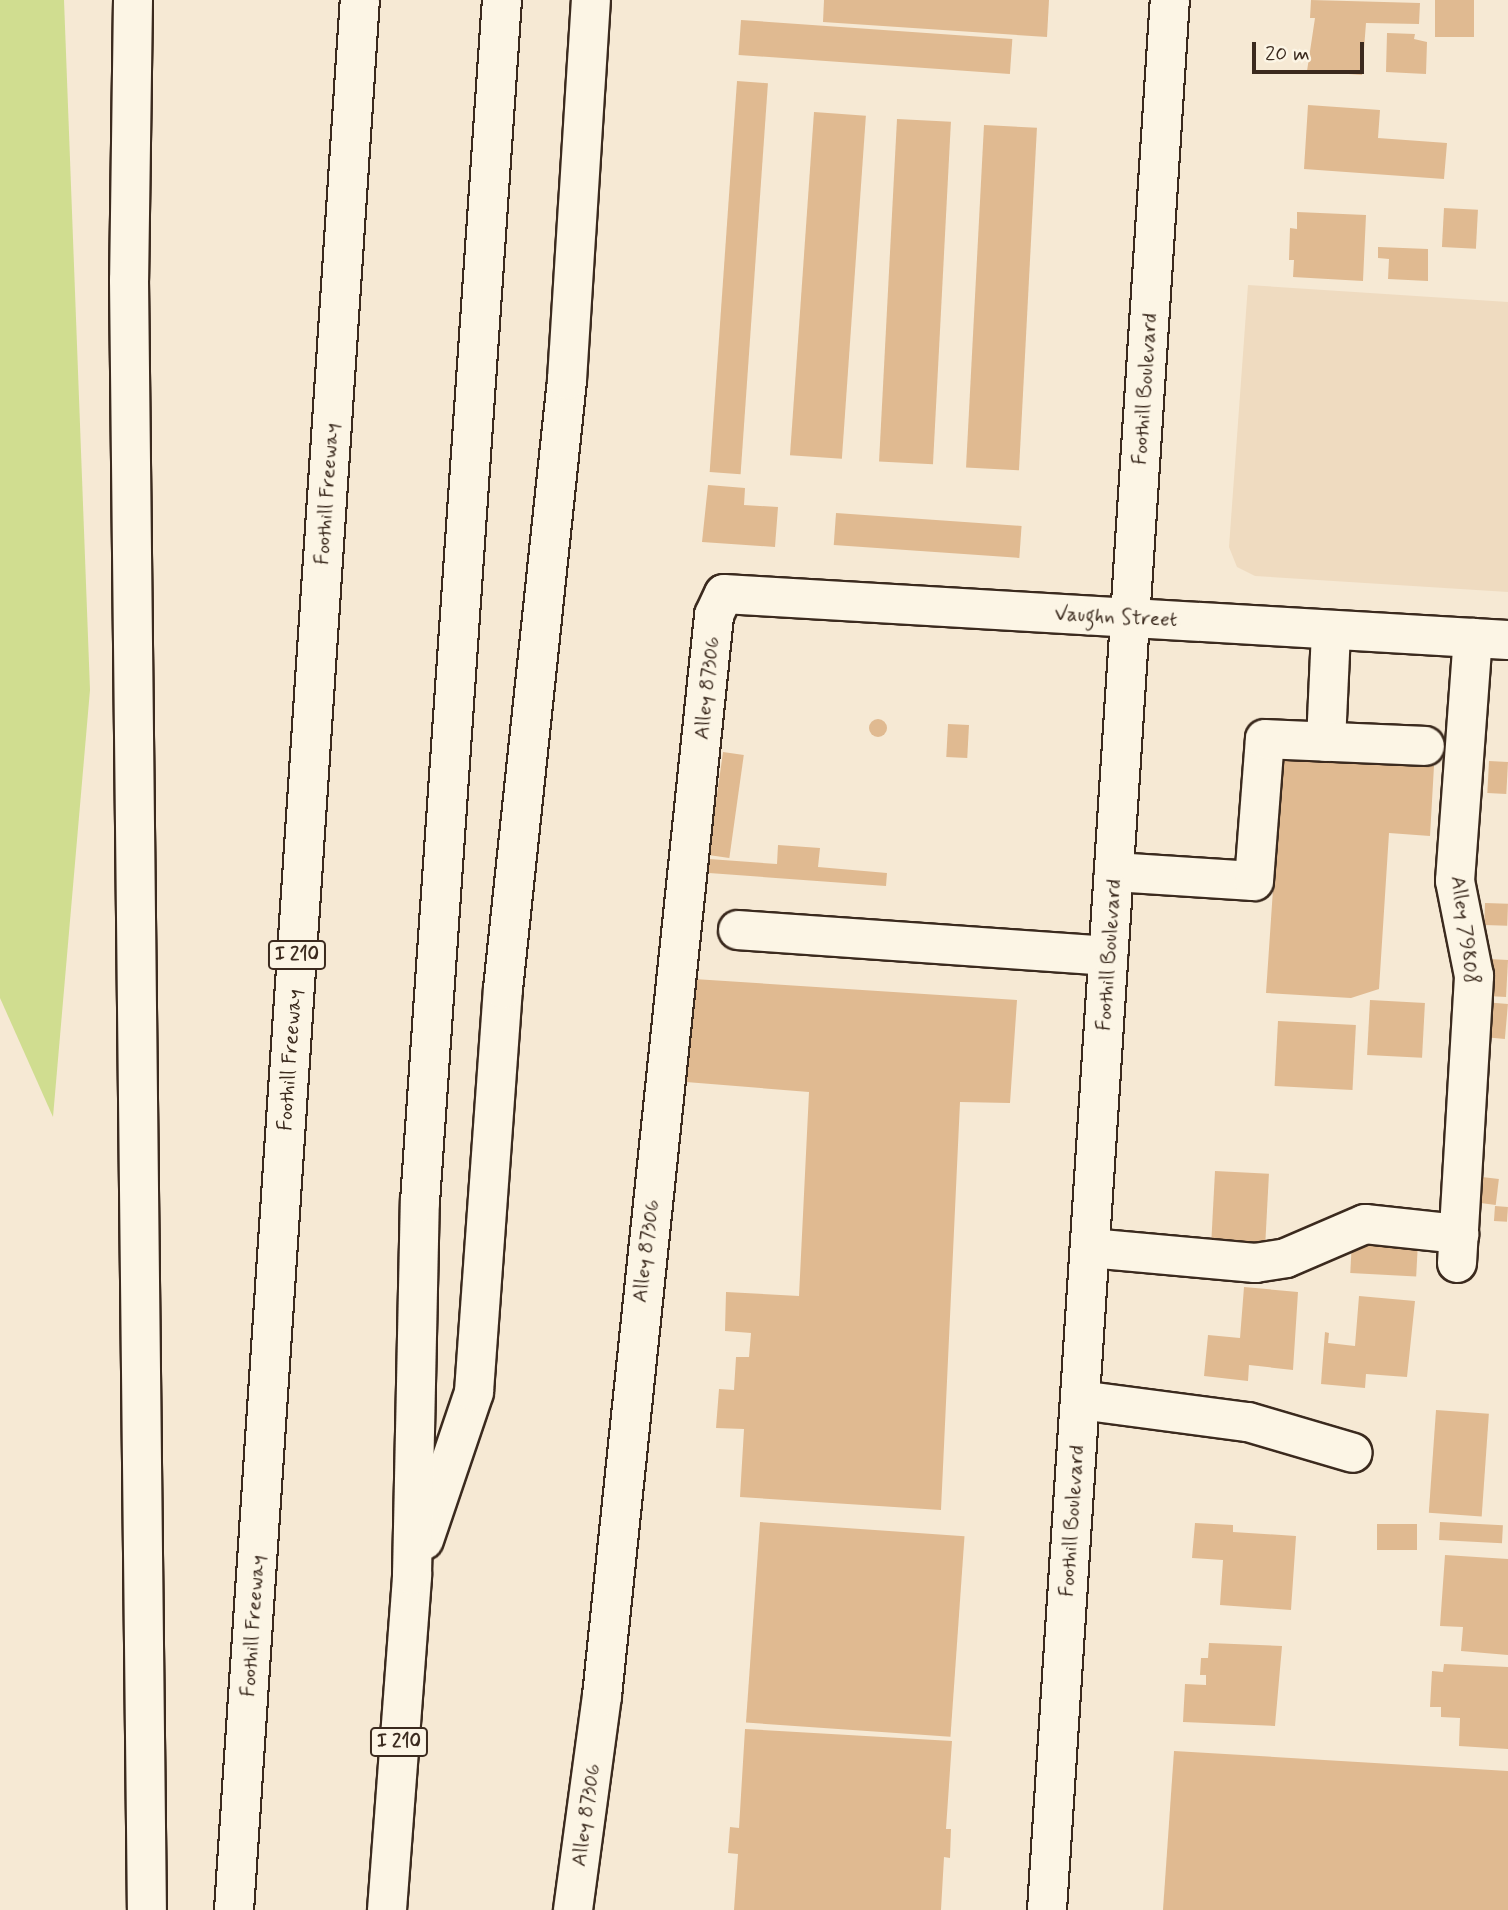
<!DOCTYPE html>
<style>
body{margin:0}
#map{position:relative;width:1508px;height:1910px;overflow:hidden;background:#f6e9d4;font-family:Mynerve,sans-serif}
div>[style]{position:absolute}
.built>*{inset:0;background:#efdbc0}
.green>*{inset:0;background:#d0dd90}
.building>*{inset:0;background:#e0ba91;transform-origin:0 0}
.round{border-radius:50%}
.roads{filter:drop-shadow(2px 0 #3b2a1e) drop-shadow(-2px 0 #3b2a1e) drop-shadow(0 2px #3b2a1e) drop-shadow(0 -2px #3b2a1e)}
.minor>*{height:38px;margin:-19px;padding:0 19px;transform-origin:19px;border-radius:19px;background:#fcf5e5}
.major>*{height:38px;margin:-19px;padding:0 19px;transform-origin:19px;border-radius:19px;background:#fcf5e5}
.highway>*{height:38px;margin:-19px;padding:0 19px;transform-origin:19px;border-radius:19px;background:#fcf5e5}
span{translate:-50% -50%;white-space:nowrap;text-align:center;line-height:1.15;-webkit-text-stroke:7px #fcf5e5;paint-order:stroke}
.shield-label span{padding:2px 5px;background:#fcf5e5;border:2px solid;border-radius:5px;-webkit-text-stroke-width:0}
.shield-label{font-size:19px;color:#3b2a1e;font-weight:700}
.street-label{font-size:21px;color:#3b2a1e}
.scale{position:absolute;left:1252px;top:42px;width:112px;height:32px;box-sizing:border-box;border:4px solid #3b2a1e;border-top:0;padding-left:9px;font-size:21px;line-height:24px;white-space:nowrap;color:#3b2a1e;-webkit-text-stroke:5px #fcf5e5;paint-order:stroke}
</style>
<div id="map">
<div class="built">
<div style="clip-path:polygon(1248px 285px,1508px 302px,1508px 592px,1255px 576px,1237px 567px,1229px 547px)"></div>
</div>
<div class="green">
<div style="clip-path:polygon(0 0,64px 0,90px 690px,53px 1117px,0 998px)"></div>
</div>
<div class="building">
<div style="clip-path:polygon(824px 0,1049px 0,1047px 37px,823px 22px)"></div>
<div style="clip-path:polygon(1311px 0,1420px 3px,1419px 24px,1366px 23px,1362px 75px,1307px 71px,1315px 18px,1310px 18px)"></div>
<div style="left:1435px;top:0;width:39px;height:37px"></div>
<div style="left:741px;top:20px;width:272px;height:35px;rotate:4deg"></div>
<div style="clip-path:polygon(1387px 33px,1415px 34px,1414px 39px,1427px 42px,1426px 74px,1386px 72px)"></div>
<div style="left:737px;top:81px;width:31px;height:392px;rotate:4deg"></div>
<div style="clip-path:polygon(1308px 105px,1380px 110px,1378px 138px,1447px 143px,1444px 179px,1304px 169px)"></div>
<div style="left:814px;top:112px;width:52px;height:344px;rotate:4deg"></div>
<div style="left:897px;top:119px;width:54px;height:343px;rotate:3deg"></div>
<div style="left:984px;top:125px;width:53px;height:343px;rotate:3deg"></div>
<div style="left:1444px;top:208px;width:34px;height:39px;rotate:3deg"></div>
<div style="clip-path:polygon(1297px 212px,1366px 215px,1363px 281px,1293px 277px,1294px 260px,1289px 260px,1290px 228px,1297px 229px)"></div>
<div style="clip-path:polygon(1378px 247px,1428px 249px,1428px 281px,1388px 279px,1389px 259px,1378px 258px)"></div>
<div style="clip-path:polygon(708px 485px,745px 488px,744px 505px,778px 507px,775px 547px,702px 542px)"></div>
<div style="left:836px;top:513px;width:186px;height:32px;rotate:4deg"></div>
<div class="round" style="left:869px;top:719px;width:18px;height:18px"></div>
<div style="left:948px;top:724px;width:21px;height:33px;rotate:3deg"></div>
<div style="left:723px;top:752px;width:21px;height:104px;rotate:8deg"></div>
<div style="clip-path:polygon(1282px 756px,1434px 766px,1430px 836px,1389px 833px,1379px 989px,1351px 998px,1266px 993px)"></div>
<div style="left:1489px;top:761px;width:19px;height:32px;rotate:3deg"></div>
<div style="clip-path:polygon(778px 845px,820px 848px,818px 867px,887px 873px,886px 886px,709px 873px,709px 859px,777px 864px)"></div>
<div style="left:1485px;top:903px;width:23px;height:22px;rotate:2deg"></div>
<div style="left:1489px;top:959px;width:19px;height:37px;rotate:3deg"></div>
<div style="clip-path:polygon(694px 979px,1017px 1000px,1010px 1103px,960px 1102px,941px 1510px,740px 1497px,744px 1429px,716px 1428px,719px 1389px,734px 1390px,736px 1357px,749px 1357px,751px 1333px,725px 1331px,726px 1292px,799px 1296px,809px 1092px,686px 1082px)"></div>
<div style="left:1370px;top:1000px;width:55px;height:55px;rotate:3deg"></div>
<div style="left:1484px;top:1002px;width:24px;height:35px;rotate:5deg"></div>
<div style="left:1278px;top:1021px;width:78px;height:65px;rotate:3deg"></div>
<div style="left:1215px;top:1171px;width:54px;height:71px;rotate:3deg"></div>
<div style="left:1482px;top:1177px;width:17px;height:26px;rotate:7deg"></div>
<div style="left:1495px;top:1206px;width:13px;height:15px;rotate:4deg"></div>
<div style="left:1352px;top:1240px;width:66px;height:33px;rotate:3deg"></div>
<div style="clip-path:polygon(1244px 1287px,1298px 1292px,1293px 1370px,1249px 1365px,1248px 1381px,1204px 1376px,1208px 1335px,1240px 1338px)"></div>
<div style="clip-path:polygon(1359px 1296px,1415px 1301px,1407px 1377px,1366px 1374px,1365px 1388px,1321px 1384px,1325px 1332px,1329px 1333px,1328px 1343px,1355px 1346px)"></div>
<div style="left:1436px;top:1410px;width:53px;height:103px;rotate:4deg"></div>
<div style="left:760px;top:1522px;width:205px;height:201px;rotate:4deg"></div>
<div style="left:1440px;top:1522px;width:63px;height:18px;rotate:3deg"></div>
<div style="clip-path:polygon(1195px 1523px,1233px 1525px,1233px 1532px,1296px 1536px,1291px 1610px,1220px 1605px,1223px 1560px,1192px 1558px)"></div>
<div style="left:1377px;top:1524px;width:40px;height:26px"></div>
<div style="clip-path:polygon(1445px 1555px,1508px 1559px,1508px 1655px,1461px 1651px,1463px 1627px,1440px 1626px)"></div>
<div style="clip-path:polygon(1209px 1643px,1282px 1646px,1275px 1726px,1183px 1722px,1185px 1684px,1206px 1685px,1206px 1675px,1200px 1675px,1201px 1658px,1208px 1658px)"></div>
<div style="clip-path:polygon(1444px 1664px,1508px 1667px,1508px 1749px,1459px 1746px,1460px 1718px,1441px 1717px,1441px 1707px,1430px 1707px,1432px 1671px,1443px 1672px)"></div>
<div style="clip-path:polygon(745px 1729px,952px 1741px,946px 1829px,951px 1829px,950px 1858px,944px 1857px,941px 1910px,734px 1910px,738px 1854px,728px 1853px,730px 1827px,739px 1828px)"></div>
<div style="clip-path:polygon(1174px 1751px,1508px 1771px,1508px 1910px,1163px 1910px)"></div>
</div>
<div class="roads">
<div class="minor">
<div style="left:1326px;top:742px;width:112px;rotate:-87.4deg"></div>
<div style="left:1114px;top:872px;width:140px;rotate:3.7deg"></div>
<div style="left:1254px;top:881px;width:142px;rotate:-85.6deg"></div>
<div style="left:1265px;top:739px;width:160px;rotate:2.5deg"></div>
<div style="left:738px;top:930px;width:371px;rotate:4deg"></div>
<div style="left:1090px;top:1248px;width:166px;rotate:5.2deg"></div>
<div style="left:1255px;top:1263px;width:31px;rotate:-9deg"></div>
<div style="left:1286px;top:1258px;width:86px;rotate:-23.3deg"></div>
<div style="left:1365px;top:1224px;width:95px;rotate:6.1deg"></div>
<div style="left:1457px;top:1263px;width:288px;rotate:-86.6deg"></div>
<div style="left:1474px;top:976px;width:97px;rotate:-101.3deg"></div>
<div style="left:1455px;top:881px;width:244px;rotate:-85.8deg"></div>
<div style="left:1080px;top:1400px;width:169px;rotate:7.5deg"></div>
<div style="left:1248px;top:1422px;width:109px;rotate:16.4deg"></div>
<div style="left:573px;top:1910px;width:216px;rotate:-82.3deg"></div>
<div style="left:602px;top:1696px;width:1087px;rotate:-84.08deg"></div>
<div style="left:714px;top:615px;width:23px;rotate:-65deg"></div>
<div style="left:724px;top:594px;width:785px;rotate:3.36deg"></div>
</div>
<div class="major">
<div style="left:1047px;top:1910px;width:1914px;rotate:-86.32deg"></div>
</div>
<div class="highway">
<div style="left:133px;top:0;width:280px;rotate:90.8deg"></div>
<div style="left:129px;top:280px;width:1630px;rotate:89.37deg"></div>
<div style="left:424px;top:1540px;width:156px;rotate:-71.3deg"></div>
<div style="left:474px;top:1392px;width:404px;rotate:-85.9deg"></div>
<div style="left:503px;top:989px;width:612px;rotate:-84deg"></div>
<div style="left:567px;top:380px;width:381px;rotate:-86.4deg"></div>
<div style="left:234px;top:1910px;width:1914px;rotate:-86.23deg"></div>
<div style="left:387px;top:1910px;width:336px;rotate:-85.7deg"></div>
<div style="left:412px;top:1575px;width:373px;rotate:-88.8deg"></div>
<div style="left:420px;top:1202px;width:1205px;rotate:-86.1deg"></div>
</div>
</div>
<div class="shield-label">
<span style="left:297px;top:955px">I 210</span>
<span style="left:399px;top:1742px">I 210</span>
</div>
<div class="street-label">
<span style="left:1145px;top:389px;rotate:-86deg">Foothill Boulevard</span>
<span style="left:327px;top:494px;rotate:-86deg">Foothill Freeway</span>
<span style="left:1116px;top:617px;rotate:3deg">Vaughn Street</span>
<span style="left:707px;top:688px;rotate:-84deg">Alley 87306</span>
<span style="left:1465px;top:930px;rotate:82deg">Alley 79808</span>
<span style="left:1109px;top:955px;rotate:-86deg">Foothill Boulevard</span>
<span style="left:290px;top:1060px;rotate:-86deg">Foothill Freeway</span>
<span style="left:646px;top:1251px;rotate:-83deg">Alley 87306</span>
<span style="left:1072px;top:1521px;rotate:-86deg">Foothill Boulevard</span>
<span style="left:253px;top:1626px;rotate:-86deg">Foothill Freeway</span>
<span style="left:586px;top:1815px;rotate:-82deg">Alley 87306</span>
</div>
<div class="scale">20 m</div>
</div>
